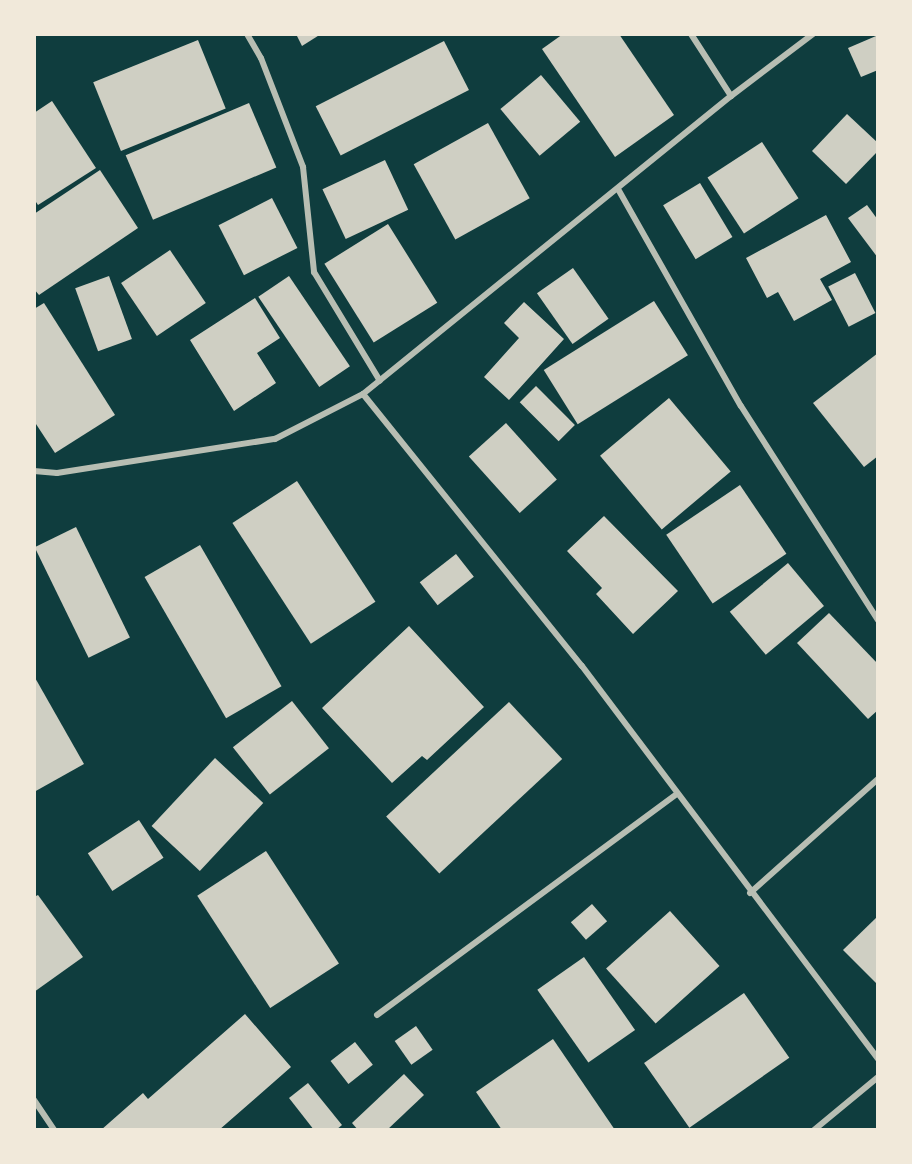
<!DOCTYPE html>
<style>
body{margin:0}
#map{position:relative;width:912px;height:1164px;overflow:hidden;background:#0f3d3e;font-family:Quicksand,sans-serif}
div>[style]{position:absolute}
.building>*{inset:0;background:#cfcfc3;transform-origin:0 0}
.minor>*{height:6px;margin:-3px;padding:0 3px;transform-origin:3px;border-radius:3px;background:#b8beb3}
span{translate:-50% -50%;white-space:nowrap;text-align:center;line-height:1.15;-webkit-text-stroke:5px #f1e9da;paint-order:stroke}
.frame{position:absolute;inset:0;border:36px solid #f1e9da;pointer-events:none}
</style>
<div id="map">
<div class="building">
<div style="clip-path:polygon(296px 34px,321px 34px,302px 46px)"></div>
<div style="clip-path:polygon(563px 34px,619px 34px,674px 115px,615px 157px,542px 49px)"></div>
<div style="clip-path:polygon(876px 36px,878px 70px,861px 77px,848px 48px)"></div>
<div style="left:198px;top:40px;width:74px;height:113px;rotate:68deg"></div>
<div style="left:444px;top:41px;width:55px;height:144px;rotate:63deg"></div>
<div style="left:541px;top:75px;width:61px;height:53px;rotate:50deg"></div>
<div style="clip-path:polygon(52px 101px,96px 168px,38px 205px,34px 199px,34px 113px)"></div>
<div style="left:249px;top:103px;width:70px;height:134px;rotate:67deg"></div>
<div style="clip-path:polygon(847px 114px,878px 143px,878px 151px,846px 184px,812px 151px)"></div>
<div style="left:488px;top:123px;width:86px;height:85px;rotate:61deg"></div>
<div style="left:762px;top:142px;width:67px;height:65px;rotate:57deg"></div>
<div style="left:385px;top:160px;width:55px;height:69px;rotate:65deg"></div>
<div style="clip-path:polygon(100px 170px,138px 228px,39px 295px,34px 289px,34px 214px)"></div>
<div style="left:700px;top:183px;width:63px;height:43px;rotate:59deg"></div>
<div style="left:272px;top:198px;width:56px;height:60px;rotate:63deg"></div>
<div style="clip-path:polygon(867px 205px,878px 220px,878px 258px,848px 218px)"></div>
<div style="clip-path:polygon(826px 215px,851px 262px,820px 279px,832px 300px,794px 321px,778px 292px,767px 298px,746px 258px)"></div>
<div style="left:388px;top:224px;width:93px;height:75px;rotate:58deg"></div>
<div style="left:170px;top:250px;width:64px;height:59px;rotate:56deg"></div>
<div style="left:573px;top:268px;width:62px;height:44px;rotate:55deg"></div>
<div style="left:855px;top:273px;width:45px;height:30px;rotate:63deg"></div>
<div style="left:109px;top:276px;width:67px;height:36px;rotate:70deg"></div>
<div style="left:289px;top:276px;width:109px;height:37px;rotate:56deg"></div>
<div style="clip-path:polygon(255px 298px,280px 338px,257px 353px,276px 383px,234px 411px,190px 340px)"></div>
<div style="left:654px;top:301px;width:64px;height:130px;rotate:58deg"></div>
<div style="clip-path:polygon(524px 302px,564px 339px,509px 400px,484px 377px,519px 338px,504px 323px)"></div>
<div style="clip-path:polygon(44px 303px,115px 415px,55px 453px,34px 421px,34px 309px)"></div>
<div style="clip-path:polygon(878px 353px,878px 456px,864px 467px,813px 403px)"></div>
<div style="left:536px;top:386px;width:55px;height:23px;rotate:45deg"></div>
<div style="left:669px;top:398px;width:96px;height:90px;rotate:50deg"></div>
<div style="left:506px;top:423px;width:76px;height:50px;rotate:48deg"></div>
<div style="left:297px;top:481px;width:144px;height:77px;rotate:57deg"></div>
<div style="left:740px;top:485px;width:83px;height:89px;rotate:56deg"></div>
<div style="clip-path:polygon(604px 516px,678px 591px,633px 634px,596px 594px,602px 588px,567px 551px)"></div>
<div style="left:76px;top:527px;width:123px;height:46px;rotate:64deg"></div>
<div style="left:200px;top:545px;width:163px;height:64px;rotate:60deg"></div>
<div style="left:456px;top:554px;width:29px;height:46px;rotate:52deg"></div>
<div style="left:788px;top:563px;width:56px;height:76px;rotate:50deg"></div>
<div style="clip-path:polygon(829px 613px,878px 664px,878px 710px,868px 719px,797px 643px)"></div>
<div style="clip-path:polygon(409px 626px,484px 707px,427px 760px,422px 756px,392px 783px,322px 708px)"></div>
<div style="clip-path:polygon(34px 676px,84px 764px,34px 792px)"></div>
<div style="left:292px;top:701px;width:60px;height:75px;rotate:52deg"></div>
<div style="left:509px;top:702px;width:78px;height:168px;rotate:47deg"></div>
<div style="left:215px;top:758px;width:66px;height:93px;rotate:43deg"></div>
<div style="left:139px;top:820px;width:45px;height:61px;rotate:57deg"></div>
<div style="left:266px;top:851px;width:134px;height:82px;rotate:57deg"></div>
<div style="clip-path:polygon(38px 895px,83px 957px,34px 992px,34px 897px)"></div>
<div style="left:592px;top:904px;width:23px;height:28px;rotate:49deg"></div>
<div style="left:670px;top:911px;width:74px;height:86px;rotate:48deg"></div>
<div style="clip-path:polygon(878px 916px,878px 985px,843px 950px)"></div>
<div style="left:584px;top:957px;width:89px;height:57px;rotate:55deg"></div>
<div style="left:744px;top:993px;width:79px;height:122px;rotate:55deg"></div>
<div style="clip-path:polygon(245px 1014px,291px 1067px,219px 1130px,101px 1130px,143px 1093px,148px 1099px)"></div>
<div style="left:416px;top:1026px;width:29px;height:26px;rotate:55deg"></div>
<div style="clip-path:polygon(553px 1039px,615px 1130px,502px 1130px,476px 1092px)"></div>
<div style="left:355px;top:1042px;width:29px;height:31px;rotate:52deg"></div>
<div style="clip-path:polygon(404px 1074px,424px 1095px,387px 1130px,358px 1130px,352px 1123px)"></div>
<div style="clip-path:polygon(308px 1083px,342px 1125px,336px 1130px,314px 1130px,289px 1098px)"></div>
</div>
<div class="minor">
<div style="left:247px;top:34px;width:28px;rotate:60deg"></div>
<div style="left:261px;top:58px;width:117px;rotate:68.9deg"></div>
<div style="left:303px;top:167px;width:106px;rotate:84deg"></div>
<div style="left:314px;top:272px;width:127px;rotate:58.8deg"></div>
<div style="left:691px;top:34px;width:74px;rotate:57.2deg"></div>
<div style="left:618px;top:189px;width:249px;rotate:60.5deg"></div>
<div style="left:741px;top:406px;width:254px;rotate:57.4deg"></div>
<div style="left:363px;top:394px;width:349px;rotate:51.2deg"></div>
<div style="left:582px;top:666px;width:492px;rotate:53deg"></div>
<div style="left:34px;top:471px;width:23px;rotate:5deg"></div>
<div style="left:57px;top:473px;width:221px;rotate:-8.9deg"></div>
<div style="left:275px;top:439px;width:99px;rotate:-27.1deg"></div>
<div style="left:363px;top:394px;width:474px;rotate:-39deg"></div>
<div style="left:731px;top:96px;width:103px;rotate:-37.1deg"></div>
<div style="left:750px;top:893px;width:171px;rotate:-41.7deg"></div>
<div style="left:377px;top:1015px;width:373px;rotate:-36.4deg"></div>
<div style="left:34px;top:1100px;width:36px;rotate:56deg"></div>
<div style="left:814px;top:1130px;width:83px;rotate:-39.6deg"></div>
</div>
<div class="frame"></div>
</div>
